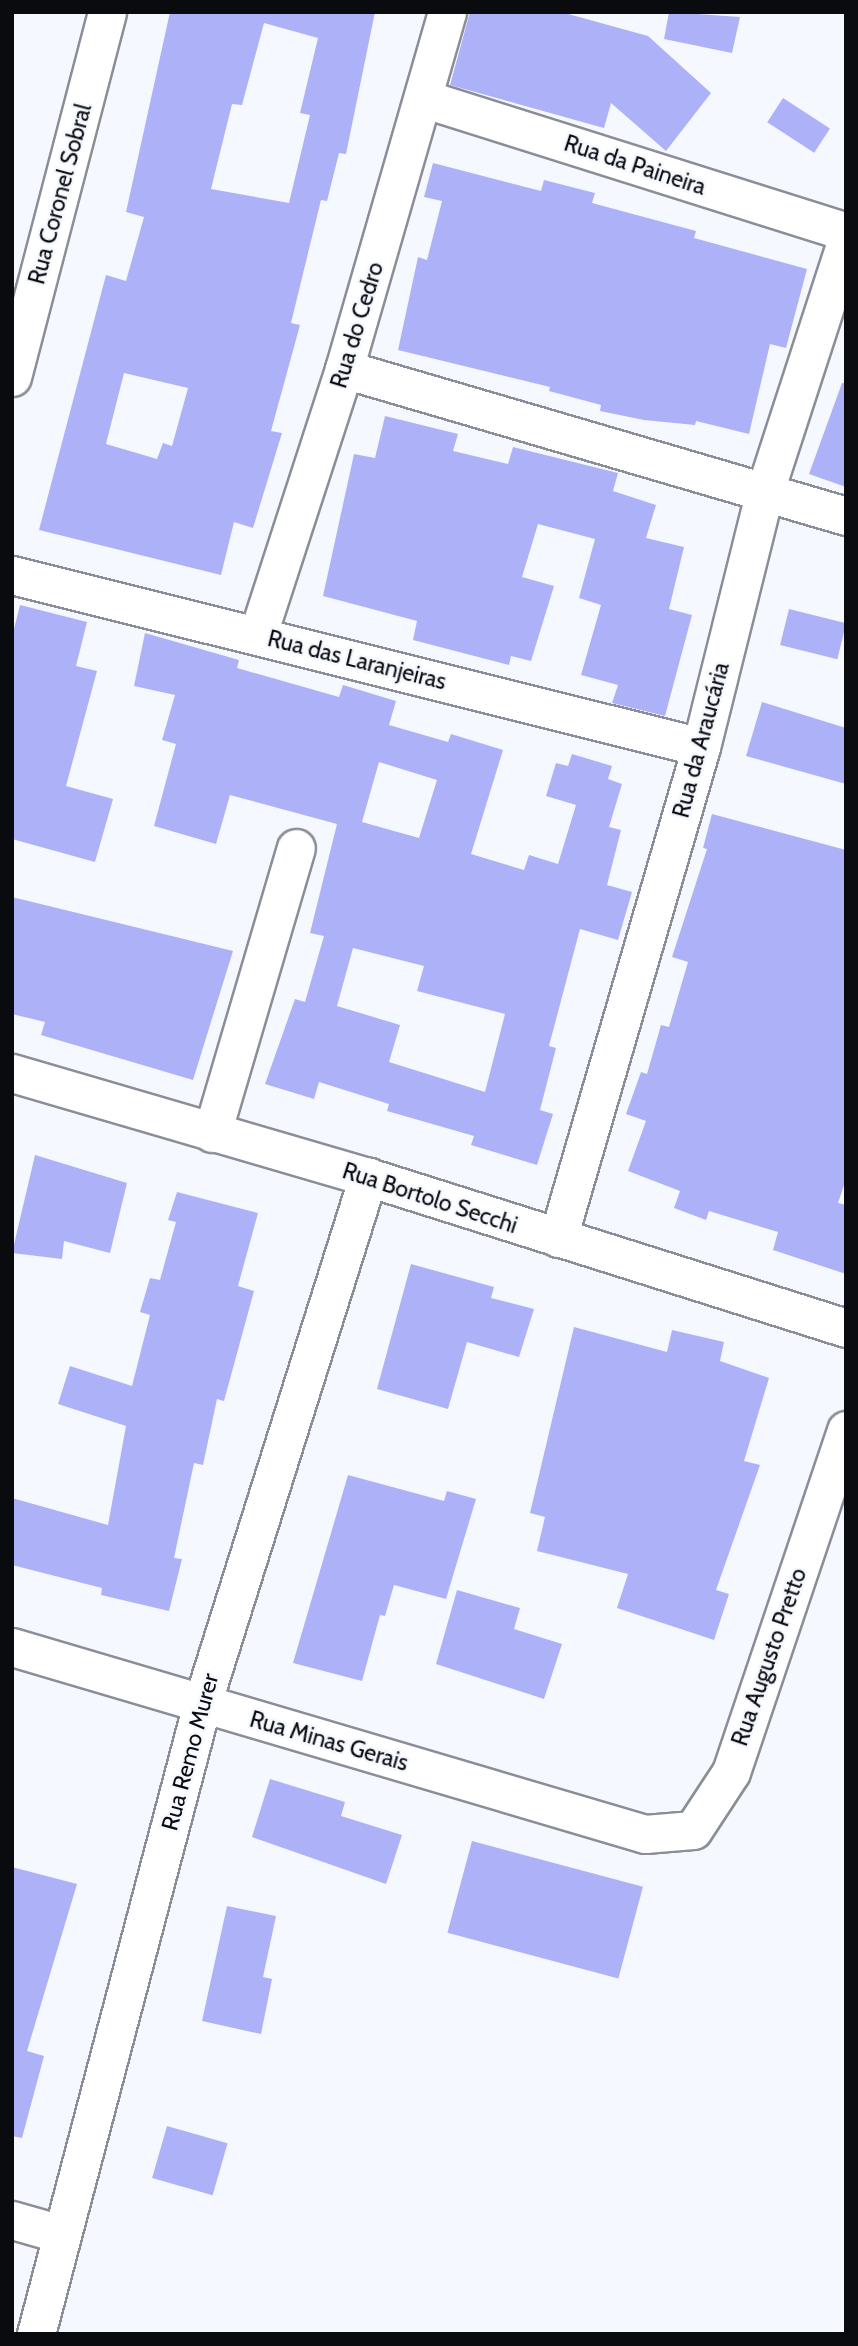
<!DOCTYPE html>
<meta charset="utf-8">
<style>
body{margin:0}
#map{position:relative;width:858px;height:2346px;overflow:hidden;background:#f5f8fe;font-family:Cabin,sans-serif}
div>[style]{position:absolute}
.building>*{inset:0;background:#adb2f8;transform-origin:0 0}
.roads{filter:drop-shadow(2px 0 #8b8e98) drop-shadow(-2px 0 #8b8e98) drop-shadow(0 2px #8b8e98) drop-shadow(0 -2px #8b8e98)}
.minor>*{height:37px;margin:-18.5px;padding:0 18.5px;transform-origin:18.5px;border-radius:18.5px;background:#fff}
span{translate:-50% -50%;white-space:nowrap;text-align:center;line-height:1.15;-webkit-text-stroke:5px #f5f8fe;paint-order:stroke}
.street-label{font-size:23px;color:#0a0b0f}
.frame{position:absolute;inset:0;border:14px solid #0a0b0f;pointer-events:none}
</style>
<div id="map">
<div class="building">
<div style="clip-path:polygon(evenodd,170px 12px,375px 12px,346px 154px,339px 153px,327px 201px,321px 200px,291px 323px,300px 325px,271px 431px,282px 433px,253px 528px,234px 522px,221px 575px,39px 530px,106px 275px,126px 281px,144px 217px,126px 212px,170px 12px,264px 23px,318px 38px,300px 113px,310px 115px,289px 203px,211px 189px,232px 104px,242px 105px,264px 23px,170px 12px,124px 373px,188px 388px,172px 446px,163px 443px,157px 459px,106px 444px,124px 373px)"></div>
<div style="clip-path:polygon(470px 12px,561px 12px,648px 36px,711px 93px,666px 151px,611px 103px,604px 128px,450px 85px)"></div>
<div style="clip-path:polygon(669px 12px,740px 17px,732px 53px,664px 39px)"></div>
<div style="left:783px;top:98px;width:56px;height:29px;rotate:33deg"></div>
<div style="clip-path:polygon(433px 163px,541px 191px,544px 180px,595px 193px,592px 203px,696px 231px,694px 238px,807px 269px,786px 348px,770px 344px,749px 434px,696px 421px,695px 425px,644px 420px,600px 411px,601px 405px,549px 391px,550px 387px,398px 350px,418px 257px,427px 260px,442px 201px,424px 197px)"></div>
<div style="clip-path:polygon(842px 383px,846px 383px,846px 487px,809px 474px)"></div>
<div style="clip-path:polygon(385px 416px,458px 434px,453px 451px,508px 464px,513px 447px,618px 473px,613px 491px,656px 505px,646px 538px,684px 547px,669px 609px,692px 615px,665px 716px,612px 703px,618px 685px,581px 675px,601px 605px,579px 598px,595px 539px,538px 524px,522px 577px,554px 586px,531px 661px,511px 656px,509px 665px,413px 640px,417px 621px,323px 596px,354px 454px,375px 458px)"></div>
<div style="clip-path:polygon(20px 605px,87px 622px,76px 666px,97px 671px,66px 786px,113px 799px,95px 862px,12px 839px,12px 637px)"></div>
<div style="left:789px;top:609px;width:59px;height:37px;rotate:14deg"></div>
<div style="clip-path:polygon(evenodd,145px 633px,239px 660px,237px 668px,339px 697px,343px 685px,396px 701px,389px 725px,448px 742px,451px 734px,503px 750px,471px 854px,524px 870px,529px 855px,558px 864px,576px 805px,546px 796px,556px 763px,568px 766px,572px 754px,612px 766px,608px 779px,622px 784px,609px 827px,621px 830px,607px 885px,632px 892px,618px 940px,580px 929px,549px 1046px,556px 1048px,540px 1110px,553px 1114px,537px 1165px,471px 1145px,474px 1136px,387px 1111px,389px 1104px,319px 1082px,314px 1099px,265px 1084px,295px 999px,305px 1002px,324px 936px,310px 933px,337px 824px,230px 795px,216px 844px,154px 826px,176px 744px,162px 740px,175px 695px,134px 686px,145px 633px,379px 762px,437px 780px,419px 838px,362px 822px,379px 762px,145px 633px,353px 948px,424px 966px,417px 991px,505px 1014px,485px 1092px,389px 1062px,400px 1025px,337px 1006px,353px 948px)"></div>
<div style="clip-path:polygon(762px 702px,846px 728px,846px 784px,746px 756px)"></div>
<div style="clip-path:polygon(712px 814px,846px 850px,846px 1179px,838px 1203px,846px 1205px,846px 1274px,773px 1250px,778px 1232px,709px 1211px,706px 1220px,674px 1208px,680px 1191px,628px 1171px,646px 1121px,626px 1114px,641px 1072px,647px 1074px,661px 1025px,669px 1027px,688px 962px,672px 957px,707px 849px,703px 848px)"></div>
<div style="clip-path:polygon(12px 897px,233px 951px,193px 1080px,41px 1035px,45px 1022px,12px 1014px)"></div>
<div style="clip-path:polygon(35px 1155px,127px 1183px,110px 1253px,64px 1241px,62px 1259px,12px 1253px)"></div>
<div style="clip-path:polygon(177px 1192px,258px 1213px,238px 1286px,254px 1291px,224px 1401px,217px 1399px,203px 1465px,194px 1463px,174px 1558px,182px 1559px,169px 1611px,101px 1595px,102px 1588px,12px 1565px,12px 1498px,108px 1525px,126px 1426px,58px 1404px,70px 1366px,132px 1386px,150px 1315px,140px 1312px,150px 1278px,160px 1280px,176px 1222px,168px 1220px)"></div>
<div style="clip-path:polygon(411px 1264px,494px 1287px,491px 1298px,534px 1309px,519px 1357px,467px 1342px,448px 1409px,377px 1389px)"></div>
<div style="clip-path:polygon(574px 1327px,667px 1352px,672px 1330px,724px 1342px,720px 1361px,769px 1378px,744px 1461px,760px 1465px,716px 1590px,729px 1594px,714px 1640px,617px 1608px,628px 1574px,537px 1551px,545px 1517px,530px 1513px)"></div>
<div style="clip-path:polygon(348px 1475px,444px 1501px,447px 1491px,476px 1499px,446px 1599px,394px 1585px,385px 1616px,380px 1615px,362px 1681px,293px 1663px)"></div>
<div style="clip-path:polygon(457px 1590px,520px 1608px,514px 1629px,562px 1644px,544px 1699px,436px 1664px)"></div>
<div style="clip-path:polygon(270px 1779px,345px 1802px,341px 1816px,402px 1835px,386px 1884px,252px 1837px)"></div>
<div style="left:472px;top:1841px;width:177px;height:95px;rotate:15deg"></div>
<div style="clip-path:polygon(12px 1867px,77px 1884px,27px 2051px,44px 2056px,22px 2138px,12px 2136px)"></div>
<div style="clip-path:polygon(227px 1906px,276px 1916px,263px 1977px,272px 1979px,261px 2034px,202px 2021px)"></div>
<div style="left:167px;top:2126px;width:63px;height:54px;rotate:16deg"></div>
</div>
<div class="roads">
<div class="minor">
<div style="left:425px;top:99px;width:442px;rotate:17.5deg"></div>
<div style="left:344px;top:369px;width:523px;rotate:16.32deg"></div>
<div style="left:12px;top:377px;width:377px;rotate:-75.4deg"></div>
<div style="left:12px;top:575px;width:710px;rotate:14.02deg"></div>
<div style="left:258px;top:634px;width:279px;rotate:-72deg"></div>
<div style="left:344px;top:369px;width:372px;rotate:-73.9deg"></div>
<div style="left:12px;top:1073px;width:371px;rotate:16.3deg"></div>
<div style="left:368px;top:1177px;width:501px;rotate:17.53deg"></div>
<div style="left:212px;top:1133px;width:297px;rotate:-73.6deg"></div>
<div style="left:558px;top:1238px;width:511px;rotate:-73.76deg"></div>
<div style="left:701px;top:747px;width:261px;rotate:-76deg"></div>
<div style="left:764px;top:494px;width:265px;rotate:-72deg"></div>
<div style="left:12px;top:1647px;width:660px;rotate:16.46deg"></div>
<div style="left:645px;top:1834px;width:48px;rotate:-4.8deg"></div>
<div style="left:693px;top:1830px;width:69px;rotate:-56.8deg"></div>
<div style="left:731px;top:1772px;width:361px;rotate:-71.4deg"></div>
<div style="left:12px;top:2220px;width:51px;rotate:15.9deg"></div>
<div style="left:36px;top:2334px;width:652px;rotate:-75.24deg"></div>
<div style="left:202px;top:1704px;width:553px;rotate:-72.52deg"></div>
</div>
</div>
<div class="street-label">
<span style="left:635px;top:165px;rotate:18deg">Rua da Paineira</span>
<span style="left:60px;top:194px;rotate:-75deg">Rua Coronel Sobral</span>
<span style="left:357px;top:325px;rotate:-73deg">Rua do Cedro</span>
<span style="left:357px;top:660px;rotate:14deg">Rua das Laranjeiras</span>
<span style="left:701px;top:740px;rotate:-75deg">Rua da Araucária</span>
<span style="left:430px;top:1198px;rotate:18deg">Rua Bortolo Secchi</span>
<span style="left:769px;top:1657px;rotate:-71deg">Rua Augusto Pretto</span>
<span style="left:329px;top:1741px;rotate:16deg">Rua Minas Gerais</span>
<span style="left:190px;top:1752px;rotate:-75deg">Rua Remo Murer</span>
</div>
<div class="frame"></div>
</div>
